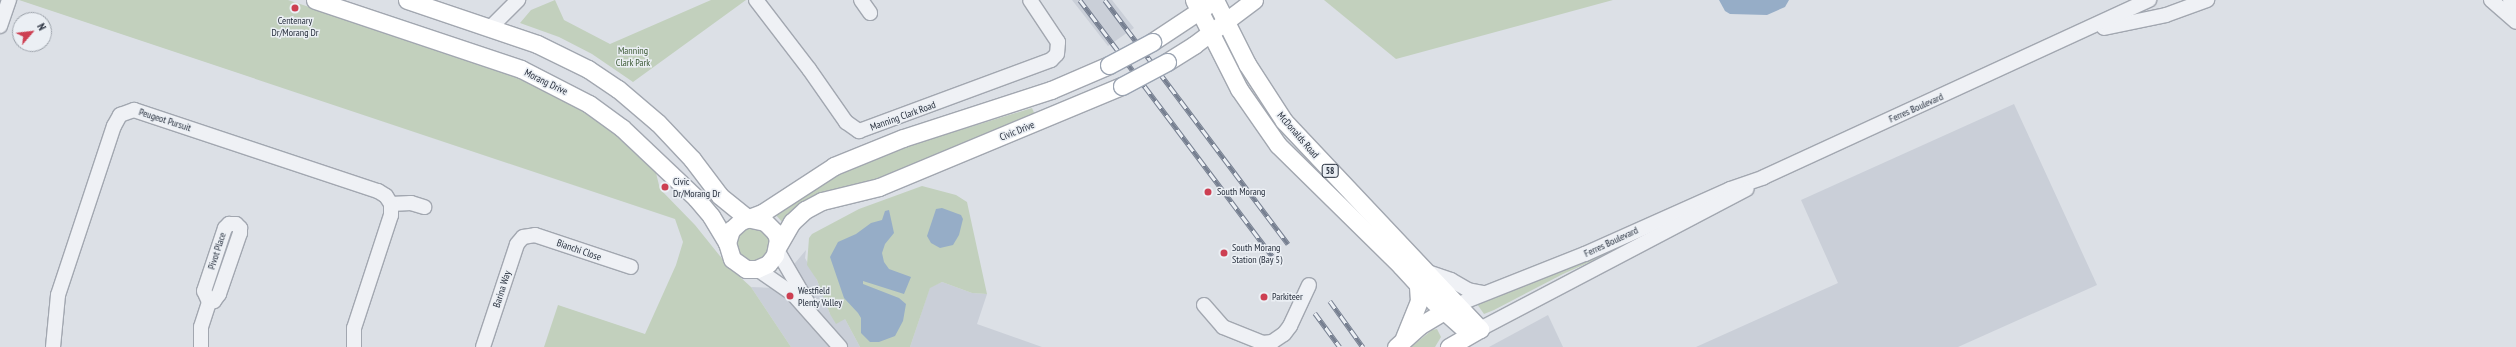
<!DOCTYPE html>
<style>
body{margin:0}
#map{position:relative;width:2516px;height:347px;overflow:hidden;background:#dce0e6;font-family:"PT Sans Narrow",sans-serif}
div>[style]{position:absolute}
.built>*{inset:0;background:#cacfd8}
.green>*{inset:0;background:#c2d0bd}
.round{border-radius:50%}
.water>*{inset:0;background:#96adc7}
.roads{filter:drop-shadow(1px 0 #a2a7b0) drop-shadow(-1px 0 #a2a7b0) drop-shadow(0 1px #a2a7b0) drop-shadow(0 -1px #a2a7b0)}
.minor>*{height:14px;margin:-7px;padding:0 7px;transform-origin:7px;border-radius:7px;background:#eff1f5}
.major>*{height:17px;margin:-8.5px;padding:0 8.5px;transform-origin:8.5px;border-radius:8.5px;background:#fff}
.rail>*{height:4.5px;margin-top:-2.25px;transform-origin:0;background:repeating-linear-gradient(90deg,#ebeff4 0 9px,#767f90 0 18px);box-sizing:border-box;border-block:1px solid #767f90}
.bridges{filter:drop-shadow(1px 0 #9ba4b2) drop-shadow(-1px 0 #9ba4b2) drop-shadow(0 1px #9ba4b2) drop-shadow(0 -1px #9ba4b2)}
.major-bridge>*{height:17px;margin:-8.5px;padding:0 8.5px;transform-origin:8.5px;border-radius:8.5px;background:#fff}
.dots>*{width:11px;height:11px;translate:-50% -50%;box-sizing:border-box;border:2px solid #ebeff4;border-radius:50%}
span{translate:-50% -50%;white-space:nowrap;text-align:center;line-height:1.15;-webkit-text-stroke:3px #ebeff4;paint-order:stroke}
.shield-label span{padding:1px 3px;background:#ebeff4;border:1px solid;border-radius:3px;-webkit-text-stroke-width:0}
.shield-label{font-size:9px;color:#262e3c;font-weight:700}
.poi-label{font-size:10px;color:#262e3c}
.left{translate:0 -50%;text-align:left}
.park-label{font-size:10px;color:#3a5833}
.street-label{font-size:10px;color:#262e3c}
.north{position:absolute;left:12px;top:12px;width:40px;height:40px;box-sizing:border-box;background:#ebeff4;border:1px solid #9ca2aa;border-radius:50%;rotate:62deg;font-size:11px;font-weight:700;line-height:16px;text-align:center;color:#262e3c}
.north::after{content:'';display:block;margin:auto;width:14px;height:18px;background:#cd3f52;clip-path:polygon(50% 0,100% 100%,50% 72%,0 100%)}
</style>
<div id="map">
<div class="built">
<div style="clip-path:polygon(1072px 0,1112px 0,1134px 28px,1108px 46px)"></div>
<div style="clip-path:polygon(2014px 104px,2097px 285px,1958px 347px,1696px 347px,1838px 283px,1801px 200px)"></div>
<div style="clip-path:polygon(806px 250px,805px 258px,817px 280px,830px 314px,845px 319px,860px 347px,791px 347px,751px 287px,774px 288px)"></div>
<div style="clip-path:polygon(942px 282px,972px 293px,987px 294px,977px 324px,1042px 347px,910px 347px,930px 287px)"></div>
<div style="clip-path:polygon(1548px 315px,1563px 347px,1489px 347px)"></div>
</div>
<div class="green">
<div style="clip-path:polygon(19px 0,288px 0,508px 73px,545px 89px,587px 112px,625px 141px,655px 169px,660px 189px,695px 225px,728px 266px,751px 287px,791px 347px,544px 347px,558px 305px,645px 334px,676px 265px,683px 242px,675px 219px)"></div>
<div style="clip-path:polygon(555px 0,564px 20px,610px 44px,711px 0,746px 0,633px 82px,592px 54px,559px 37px,520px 23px,531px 10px)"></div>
<div style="clip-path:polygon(1324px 0,1613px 0,1396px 59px)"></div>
<div style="clip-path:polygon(1032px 108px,1036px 117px,784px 224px,774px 213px,817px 182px,882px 154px)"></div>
<div style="clip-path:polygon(922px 186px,956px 195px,967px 202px,987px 294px,972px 293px,942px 282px,930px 288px,910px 347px,860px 347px,845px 319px,836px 324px,830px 314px,817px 280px,807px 265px,809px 238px,812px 234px,859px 209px)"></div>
<div class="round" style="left:737px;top:227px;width:34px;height:34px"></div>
<div style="clip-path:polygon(1641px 233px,1644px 236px,1632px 243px,1563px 274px,1494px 310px,1484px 314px,1477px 304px)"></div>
<div style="clip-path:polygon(1437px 329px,1441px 337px,1435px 347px,1411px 347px,1432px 330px)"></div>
</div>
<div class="water">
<div style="clip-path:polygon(1719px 0,1789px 0,1785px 7px,1767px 15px,1730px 14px,1725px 11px)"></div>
<div style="clip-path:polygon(942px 208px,961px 215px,963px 219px,959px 235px,953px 245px,940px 248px,931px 243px,927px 236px,936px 209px)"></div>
<div style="clip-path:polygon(889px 210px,894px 233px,885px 244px,882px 253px,884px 262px,889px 269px,911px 277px,904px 294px,863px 281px,863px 284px,899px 298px,906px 304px,903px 321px,895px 336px,879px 342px,870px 342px,861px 333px,861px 318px,858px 313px,844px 298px,830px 257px,838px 242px,856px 234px,871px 223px,882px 220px,885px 211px)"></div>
</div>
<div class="roads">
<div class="minor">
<div style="left:756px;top:0;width:87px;rotate:52.5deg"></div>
<div style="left:809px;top:69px;width:65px;rotate:55.1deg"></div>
<div style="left:846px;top:122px;width:16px;rotate:35deg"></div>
<div style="left:859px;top:131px;width:205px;rotate:-20.3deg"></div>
<div style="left:1051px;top:60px;width:8px;rotate:-45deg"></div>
<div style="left:1057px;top:54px;width:12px;rotate:-85deg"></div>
<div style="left:1058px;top:42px;width:50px;rotate:-123.7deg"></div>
<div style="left:861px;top:0;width:16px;rotate:55deg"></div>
<div style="left:2491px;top:0;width:33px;rotate:41deg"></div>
<div style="left:2510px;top:0;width:10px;rotate:53deg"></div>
<div style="left:0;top:26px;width:28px;rotate:-71deg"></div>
<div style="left:490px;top:28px;width:40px;rotate:-45deg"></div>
<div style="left:2104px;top:28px;width:63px;rotate:-11.8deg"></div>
<div style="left:2166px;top:15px;width:44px;rotate:-20.1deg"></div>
<div style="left:391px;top:204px;width:20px;rotate:-3deg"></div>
<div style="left:411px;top:203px;width:14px;rotate:17deg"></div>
<div style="left:777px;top:250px;width:61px;rotate:59.7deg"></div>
<div style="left:757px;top:269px;width:44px;rotate:34.8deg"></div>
<div style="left:793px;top:294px;width:71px;rotate:48.4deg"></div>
<div style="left:1428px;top:272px;width:24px;rotate:19deg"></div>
<div style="left:1451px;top:280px;width:20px;rotate:30deg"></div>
<div style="left:1468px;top:290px;width:16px;rotate:11deg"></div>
<div style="left:1204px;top:305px;width:29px;rotate:49deg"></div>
<div style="left:1223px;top:327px;width:43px;rotate:21.8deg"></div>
<div style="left:1263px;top:343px;width:9px;rotate:-6deg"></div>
<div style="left:1272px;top:342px;width:14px;rotate:-34deg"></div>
<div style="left:1284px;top:334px;width:10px;rotate:-53deg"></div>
<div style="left:1290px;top:326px;width:45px;rotate:-65.1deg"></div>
<div style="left:1456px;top:305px;width:139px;rotate:-21.6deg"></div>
<div style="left:1585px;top:254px;width:159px;rotate:-24.1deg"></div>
<div style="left:1730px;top:189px;width:36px;rotate:-19deg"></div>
<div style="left:1764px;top:177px;width:424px;rotate:-24.7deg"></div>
<div style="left:1480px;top:329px;width:301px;rotate:-27.7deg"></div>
<div style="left:53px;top:347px;width:52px;rotate:-84.5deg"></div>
<div style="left:58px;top:295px;width:178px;rotate:-71.7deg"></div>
<div style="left:114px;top:126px;width:13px;rotate:-61deg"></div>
<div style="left:120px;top:115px;width:15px;rotate:-20deg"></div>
<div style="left:134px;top:110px;width:257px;rotate:18.4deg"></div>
<div style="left:378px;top:191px;width:9px;rotate:32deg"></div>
<div style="left:386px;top:196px;width:9px;rotate:58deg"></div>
<div style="left:391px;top:204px;width:11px;rotate:90deg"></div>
<div style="left:391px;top:215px;width:119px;rotate:108.1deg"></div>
<div style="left:354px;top:328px;width:19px;rotate:90deg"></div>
<div style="left:201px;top:347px;width:20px;rotate:-90deg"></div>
<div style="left:201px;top:327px;width:26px;rotate:-72deg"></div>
<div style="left:209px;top:302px;width:12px;rotate:-114deg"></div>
<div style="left:204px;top:291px;width:66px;rotate:-71.6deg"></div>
<div style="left:225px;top:228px;width:6px;rotate:-45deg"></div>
<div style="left:229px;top:224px;width:7px"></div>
<div style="left:236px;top:224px;width:6px;rotate:45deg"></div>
<div style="left:240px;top:228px;width:5px;rotate:90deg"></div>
<div style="left:240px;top:233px;width:65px;rotate:109deg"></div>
<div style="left:219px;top:294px;width:9px;rotate:126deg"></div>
<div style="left:214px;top:301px;width:5px;rotate:169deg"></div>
<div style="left:483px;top:347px;width:108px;rotate:-71.7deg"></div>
<div style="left:517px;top:244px;width:9px;rotate:-49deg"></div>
<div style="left:523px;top:237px;width:12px;rotate:-9deg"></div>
<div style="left:535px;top:235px;width:101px;rotate:18.4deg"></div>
</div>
<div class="major">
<div style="left:315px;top:0;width:217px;rotate:18.5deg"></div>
<div style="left:521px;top:69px;width:76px;rotate:27.2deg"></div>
<div style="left:589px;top:104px;width:41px;rotate:36deg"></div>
<div style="left:622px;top:128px;width:102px;rotate:43.4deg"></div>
<div style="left:696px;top:198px;width:23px;rotate:50deg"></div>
<div style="left:711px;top:216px;width:31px;rotate:59deg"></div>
<div style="left:407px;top:0;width:137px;rotate:18.7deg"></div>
<div style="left:537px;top:44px;width:57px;rotate:26.1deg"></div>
<div style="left:588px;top:69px;width:36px;rotate:34deg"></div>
<div style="left:618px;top:89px;width:52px;rotate:40.4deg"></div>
<div style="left:658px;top:123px;width:50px;rotate:46.6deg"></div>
<div style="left:692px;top:159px;width:46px;rotate:52.9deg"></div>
<div style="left:720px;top:196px;width:36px;rotate:39deg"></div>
<div style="left:1194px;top:0;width:100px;rotate:63.2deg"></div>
<div style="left:1239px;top:89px;width:68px;rotate:55.1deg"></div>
<div style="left:1278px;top:145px;width:173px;rotate:44.5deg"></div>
<div style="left:1401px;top:266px;width:49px;rotate:47.5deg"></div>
<div style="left:1434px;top:302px;width:48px;rotate:41.6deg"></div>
<div style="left:1215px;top:0;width:72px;rotate:63.4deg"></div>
<div style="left:1247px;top:64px;width:68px;rotate:57deg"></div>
<div style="left:1284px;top:121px;width:286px;rotate:46.7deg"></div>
<div style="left:1480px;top:329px;width:36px;rotate:150deg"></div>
<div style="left:1152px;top:42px;width:67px;rotate:-33.5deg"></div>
<div style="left:1167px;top:62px;width:32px;rotate:-32deg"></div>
<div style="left:1194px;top:45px;width:75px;rotate:-36.9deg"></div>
<div style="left:751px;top:219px;width:14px;rotate:12deg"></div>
<div style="left:765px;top:222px;width:14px;rotate:45deg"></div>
<div style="left:775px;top:232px;width:8px;rotate:67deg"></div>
<div style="left:778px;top:239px;width:16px;rotate:101deg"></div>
<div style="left:775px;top:255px;width:11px;rotate:128deg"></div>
<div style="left:768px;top:264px;width:12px;rotate:156deg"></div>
<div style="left:757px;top:269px;width:11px;rotate:180deg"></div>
<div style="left:746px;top:269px;width:17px;rotate:-144deg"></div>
<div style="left:732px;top:259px;width:17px;rotate:-107deg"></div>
<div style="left:727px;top:243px;width:14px;rotate:-73deg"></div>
<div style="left:731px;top:230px;width:13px;rotate:-42deg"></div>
<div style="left:741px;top:221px;width:22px;rotate:-21deg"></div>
<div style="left:762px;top:213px;width:86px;rotate:-33.1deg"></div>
<div style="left:834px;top:166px;width:74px;rotate:-22.1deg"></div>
<div style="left:903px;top:138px;width:156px;rotate:-18deg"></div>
<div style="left:1051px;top:90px;width:63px;rotate:-23.3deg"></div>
<div style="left:778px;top:246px;width:28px;rotate:-60deg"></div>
<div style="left:792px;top:222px;width:18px;rotate:-43deg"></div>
<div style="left:805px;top:210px;width:19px;rotate:-28deg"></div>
<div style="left:822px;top:201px;width:59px;rotate:-13.8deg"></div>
<div style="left:879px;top:187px;width:263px;rotate:-22.6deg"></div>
<div style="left:1404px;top:338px;width:40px;rotate:-68deg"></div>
<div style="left:1419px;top:301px;width:16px;rotate:-94deg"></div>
<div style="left:1396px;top:347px;width:31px;rotate:-42deg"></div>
<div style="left:1419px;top:326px;width:39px;rotate:-31deg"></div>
</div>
</div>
<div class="rail">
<div style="left:1080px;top:0;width:320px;rotate:53.1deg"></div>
<div style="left:1105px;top:0;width:305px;rotate:53.1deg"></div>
<div style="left:1330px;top:301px;width:57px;rotate:54.3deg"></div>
<div style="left:1315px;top:313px;width:42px;rotate:53.7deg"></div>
</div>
<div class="bridges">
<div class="major-bridge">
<div style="left:1109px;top:65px;width:49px;rotate:-28.1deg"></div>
<div style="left:1122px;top:86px;width:51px;rotate:-28.1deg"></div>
</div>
</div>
<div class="dots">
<div style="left:295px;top:8px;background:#cd3f52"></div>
<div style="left:665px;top:187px;background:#cd3f52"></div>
<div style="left:1208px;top:192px;background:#cd3f52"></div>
<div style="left:1224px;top:253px;background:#cd3f52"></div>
<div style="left:790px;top:296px;background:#cd3f52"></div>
<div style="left:1264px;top:297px;background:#cd3f52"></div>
</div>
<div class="shield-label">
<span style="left:1330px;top:171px">58</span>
</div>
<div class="poi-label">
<span style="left:295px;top:26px">Centenary<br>Dr/Morang Dr</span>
<span class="left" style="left:673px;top:187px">Civic<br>Dr/Morang Dr</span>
<span class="left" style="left:1217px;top:192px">South Morang</span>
<span class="left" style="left:1232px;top:253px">South Morang<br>Station (Bay 5)</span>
<span class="left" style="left:798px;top:296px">Westfield<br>Plenty Valley</span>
<span class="left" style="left:1272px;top:297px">Parkiteer</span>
</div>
<div class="park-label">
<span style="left:633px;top:56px">Manning<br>Clark Park</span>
</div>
<div class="street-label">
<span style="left:546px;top:82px;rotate:26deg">Morang Drive</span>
<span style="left:1916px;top:108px;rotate:-24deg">Ferres Boulevard</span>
<span style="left:903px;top:116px;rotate:-20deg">Manning Clark Road</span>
<span style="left:165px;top:120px;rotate:18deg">Peugeot Pursuit</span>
<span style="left:1017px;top:131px;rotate:-22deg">Civic Drive</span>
<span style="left:1298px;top:135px;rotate:49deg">McDonalds Road</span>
<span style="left:1611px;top:242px;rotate:-25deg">Ferres Boulevard</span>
<span style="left:579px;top:250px;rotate:19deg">Bianchi Close</span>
<span style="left:217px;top:251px;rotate:-72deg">Pivot Place</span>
<span style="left:502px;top:289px;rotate:-72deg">Barina Way</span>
</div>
<div class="north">N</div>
</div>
